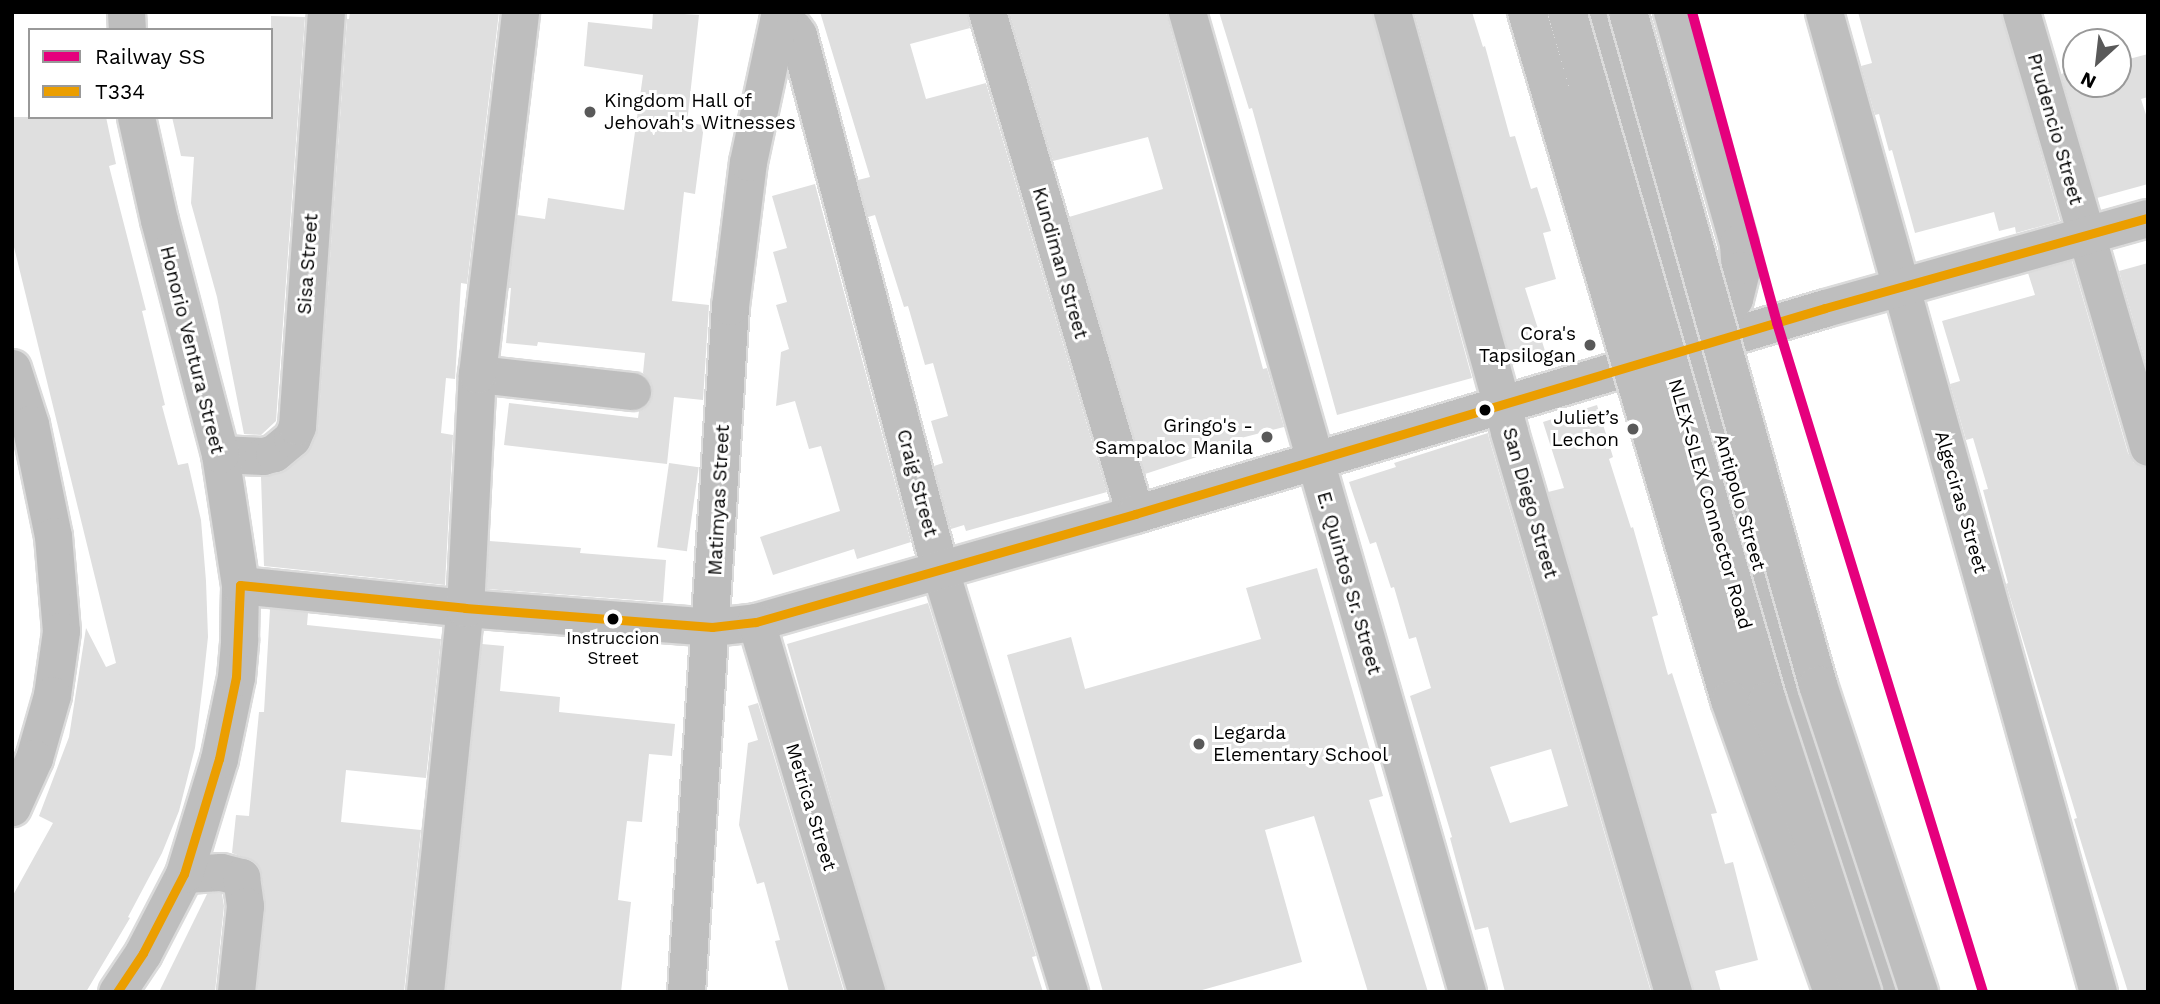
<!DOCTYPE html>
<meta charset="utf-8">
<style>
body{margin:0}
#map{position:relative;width:2160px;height:1004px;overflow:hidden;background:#fff;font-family:"Work Sans",sans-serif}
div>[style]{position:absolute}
.building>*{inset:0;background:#dfdfdf;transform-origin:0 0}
.roads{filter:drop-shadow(2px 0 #dbdbdb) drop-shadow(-2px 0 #dbdbdb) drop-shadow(0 2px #dbdbdb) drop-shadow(0 -2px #dbdbdb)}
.minor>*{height:37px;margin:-18.5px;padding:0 18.5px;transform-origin:18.5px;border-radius:18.5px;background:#bebebe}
.highway>*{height:38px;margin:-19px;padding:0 19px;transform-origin:19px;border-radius:19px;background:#bebebe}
.bridges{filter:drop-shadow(2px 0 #dbdbdb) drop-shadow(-2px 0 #dbdbdb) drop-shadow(0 2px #dbdbdb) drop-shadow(0 -2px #dbdbdb)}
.highway-bridge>*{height:38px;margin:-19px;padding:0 19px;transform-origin:19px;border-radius:19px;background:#bebebe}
.bus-1>*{height:9px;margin:-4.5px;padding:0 4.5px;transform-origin:4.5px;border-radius:4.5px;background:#eb9e00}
.rail-1>*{height:10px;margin:-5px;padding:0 5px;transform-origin:5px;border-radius:5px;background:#e5007d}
.dots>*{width:19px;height:19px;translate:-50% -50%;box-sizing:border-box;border:4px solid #fff;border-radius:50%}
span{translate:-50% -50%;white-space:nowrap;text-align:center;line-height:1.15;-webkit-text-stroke:6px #fff;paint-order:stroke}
.bus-label{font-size:17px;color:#000}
.poi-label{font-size:19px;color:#000}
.left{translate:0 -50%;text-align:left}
.right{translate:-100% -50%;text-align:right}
.street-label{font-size:19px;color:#000}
.frame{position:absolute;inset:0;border:14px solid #000;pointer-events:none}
.legend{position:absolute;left:28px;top:28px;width:245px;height:91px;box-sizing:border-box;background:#fff;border:2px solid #999;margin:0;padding:9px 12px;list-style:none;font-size:21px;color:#000}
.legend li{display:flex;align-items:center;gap:14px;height:35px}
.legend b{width:35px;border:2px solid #999}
.north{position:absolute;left:2062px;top:28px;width:70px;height:70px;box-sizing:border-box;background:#fff;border:2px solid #999;border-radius:50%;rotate:207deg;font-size:19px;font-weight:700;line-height:28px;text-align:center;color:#000}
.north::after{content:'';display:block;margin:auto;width:24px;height:32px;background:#595959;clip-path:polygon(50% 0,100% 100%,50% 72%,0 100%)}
</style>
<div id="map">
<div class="building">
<div style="clip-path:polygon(350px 12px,499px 12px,467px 284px,461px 283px,455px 379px,446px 378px,441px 433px,453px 435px,445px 585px,264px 566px,261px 477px,280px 473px,305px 454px,318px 428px,347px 19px,349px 19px)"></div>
<div style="clip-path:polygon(653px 12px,699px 15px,687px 123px,704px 125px,695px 194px,684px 192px,672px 301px,709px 305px,703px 400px,674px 397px,667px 464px,504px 445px,509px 403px,638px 418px,639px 411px,648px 404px,653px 394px,651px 382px,643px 373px,645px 353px,538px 342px,537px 346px,506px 343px,511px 288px,508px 288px,517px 215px,545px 219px,548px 198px,624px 210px,643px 75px,584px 66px,588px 22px,652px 29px)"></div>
<div style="clip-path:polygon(820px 12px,967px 12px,970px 28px,910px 44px,926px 99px,986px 83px,1107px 492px,966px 531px,964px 525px,951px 529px,934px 466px,943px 463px,931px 421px,948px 416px,933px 363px,925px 365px,908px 306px,904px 307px,875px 215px,868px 217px,858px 180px,870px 177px)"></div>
<div style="clip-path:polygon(1009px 12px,1166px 12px,1263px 369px,1267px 368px,1284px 427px,1210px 446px,1212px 452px,1145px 474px,1069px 217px,1163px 189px,1148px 137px,1053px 161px)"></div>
<div style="clip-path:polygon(1219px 12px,1372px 12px,1472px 378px,1337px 415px,1252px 108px,1249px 109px)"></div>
<div style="clip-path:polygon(1414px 12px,1472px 12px,1483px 47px,1485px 46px,1510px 137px,1515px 136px,1531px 189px,1537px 187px,1551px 231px,1543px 233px,1556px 279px,1525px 288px,1546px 354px,1512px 365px)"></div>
<div style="clip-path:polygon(1858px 12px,2001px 12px,2060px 221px,2016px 233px,2015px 227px,1999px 231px,1994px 212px,1915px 233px,1892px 150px,1889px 151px,1879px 114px,1875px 115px,1861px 66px,1872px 63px)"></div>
<div style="clip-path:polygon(271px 16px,305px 17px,276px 421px,261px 435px,244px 434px,217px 297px,191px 203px,194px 157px,181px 156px,172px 117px,271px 117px)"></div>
<div style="clip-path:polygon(2148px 54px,2148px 97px,2141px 99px,2148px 121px,2148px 184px,2097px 198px,2061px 74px,2076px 70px,2076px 84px,2118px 84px,2118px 58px,2128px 55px,2129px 59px)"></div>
<div style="clip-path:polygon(12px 117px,106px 117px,116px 164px,109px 166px,146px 310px,142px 311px,165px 405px,162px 406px,178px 465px,188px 463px,201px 520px,206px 581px,208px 637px,203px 683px,195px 748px,179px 811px,162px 853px,128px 917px,130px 918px,86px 992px,12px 992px,12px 897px,53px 823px,39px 816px,69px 737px,86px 628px,106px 667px,116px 663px,12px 239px)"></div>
<div style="clip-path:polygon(815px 184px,911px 542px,857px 559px,854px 549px,773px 575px,760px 537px,840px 511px,821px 446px,809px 449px,795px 401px,776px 406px,781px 352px,789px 349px,776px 305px,787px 302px,773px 252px,787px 248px,772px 196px)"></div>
<div style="clip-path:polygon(2072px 261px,2128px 453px,2134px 463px,2148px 467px,2148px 992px,2128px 992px,2089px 868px,2074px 819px,2077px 818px,2006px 584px,2008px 583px,1983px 490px,1988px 489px,1973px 438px,1966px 440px,1950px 384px,1960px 381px,1942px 321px,2035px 295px,2028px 273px)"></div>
<div style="clip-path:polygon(2148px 263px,2148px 371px,2119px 271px)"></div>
<div style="clip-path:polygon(1597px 405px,1613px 457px,1609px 459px,1631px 528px,1633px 527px,1658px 615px,1652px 617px,1668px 675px,1672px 673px,1717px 813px,1711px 814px,1725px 864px,1733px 862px,1758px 960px,1715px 971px,1721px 992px,1693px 992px,1548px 492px,1564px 488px,1543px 422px)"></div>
<div style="clip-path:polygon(evenodd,1488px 433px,1489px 438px,1651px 992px,1505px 992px,1488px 927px,1475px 930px,1450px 838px,1452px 837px,1410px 696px,1431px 688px,1416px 637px,1409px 639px,1394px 587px,1391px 588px,1376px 542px,1370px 544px,1349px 482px,1396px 467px,1394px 463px,1488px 433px,1551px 749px,1568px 806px,1510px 823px,1490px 767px,1551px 749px)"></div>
<div style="left:669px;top:463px;width:30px;height:85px;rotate:8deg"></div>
<div style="clip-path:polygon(489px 541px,581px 548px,580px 553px,666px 560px,663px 602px,487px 589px)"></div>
<div style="clip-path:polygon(1317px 568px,1383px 796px,1369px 800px,1428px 992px,1368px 992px,1314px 816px,1265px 830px,1302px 962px,1195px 992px,1103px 992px,1007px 655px,1071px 637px,1085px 689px,1261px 639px,1246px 588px)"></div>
<div style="clip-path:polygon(928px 603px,1036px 956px,1032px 957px,1043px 992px,886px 992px,787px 644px)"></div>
<div style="clip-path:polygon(270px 609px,308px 613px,307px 625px,441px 639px,426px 778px,346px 770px,341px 822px,421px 830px,404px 992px,257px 992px,266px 908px,262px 874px,256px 862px,232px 853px,236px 815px,249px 816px,259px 712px,264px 712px)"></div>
<div style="clip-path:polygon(482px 644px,504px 646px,500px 691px,560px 697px,559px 712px,675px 724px,672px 756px,649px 754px,642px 822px,627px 821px,618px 900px,631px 902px,621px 992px,446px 992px)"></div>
<div style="clip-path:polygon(758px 703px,844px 992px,789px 992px,775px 941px,780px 940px,764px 882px,757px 884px,739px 825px,748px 743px,758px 740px,748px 706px)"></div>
<div style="clip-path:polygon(216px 893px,222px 894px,224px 906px,215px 992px,159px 992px,207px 894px)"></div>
</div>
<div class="roads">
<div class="minor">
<div style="left:126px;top:12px;width:18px;rotate:87deg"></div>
<div style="left:987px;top:12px;width:523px;rotate:73.57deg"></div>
<div style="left:1187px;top:12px;width:1019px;rotate:74.05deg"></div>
<div style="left:1392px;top:12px;width:436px;rotate:74.4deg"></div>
<div style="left:1509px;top:432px;width:584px;rotate:73.68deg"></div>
<div style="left:1598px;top:12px;width:1020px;rotate:73.89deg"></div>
<div style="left:1824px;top:12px;width:1018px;rotate:74.38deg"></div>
<div style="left:2021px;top:12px;width:453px;rotate:73.7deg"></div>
<div style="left:778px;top:22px;width:17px;rotate:24deg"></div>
<div style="left:794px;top:29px;width:7px;rotate:56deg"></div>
<div style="left:798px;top:35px;width:554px;rotate:75.14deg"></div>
<div style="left:940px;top:570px;width:441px;rotate:73deg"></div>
<div style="left:12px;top:368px;width:59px;rotate:72.2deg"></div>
<div style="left:30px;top:424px;width:114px;rotate:78.4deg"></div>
<div style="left:53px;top:536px;width:95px;rotate:85.2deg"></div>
<div style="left:61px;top:631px;width:65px;rotate:98deg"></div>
<div style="left:52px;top:695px;width:66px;rotate:105.9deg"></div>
<div style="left:34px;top:758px;width:54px;rotate:114.2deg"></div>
<div style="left:477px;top:374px;width:156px;rotate:6.3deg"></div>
<div style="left:220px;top:454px;width:43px;rotate:2.7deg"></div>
<div style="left:263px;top:456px;width:11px;rotate:-15deg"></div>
<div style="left:274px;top:453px;width:23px;rotate:-40deg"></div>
<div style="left:292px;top:438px;width:13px;rotate:-67deg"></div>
<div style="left:297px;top:426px;width:415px;rotate:-86deg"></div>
<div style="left:240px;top:585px;width:226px;rotate:5.8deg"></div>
<div style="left:465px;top:608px;width:248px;rotate:4.4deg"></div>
<div style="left:712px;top:627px;width:44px;rotate:-6.5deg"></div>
<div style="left:756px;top:622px;width:394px;rotate:-15.9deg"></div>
<div style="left:1135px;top:514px;width:720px;rotate:-16.62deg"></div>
<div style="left:1825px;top:308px;width:335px;rotate:-15.6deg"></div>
<div style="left:756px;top:622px;width:386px;rotate:73.4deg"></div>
<div style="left:184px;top:874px;width:37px;rotate:-3deg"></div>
<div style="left:221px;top:872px;width:21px;rotate:14deg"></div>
<div style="left:241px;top:877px;width:29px;rotate:82deg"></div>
<div style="left:245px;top:906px;width:86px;rotate:96deg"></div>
<div style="left:117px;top:992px;width:47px;rotate:-56.3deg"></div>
<div style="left:143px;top:953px;width:89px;rotate:-62.6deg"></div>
<div style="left:184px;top:874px;width:120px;rotate:-73.1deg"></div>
<div style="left:219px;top:759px;width:84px;rotate:-78.3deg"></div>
<div style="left:236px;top:677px;width:38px;rotate:-85deg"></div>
<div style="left:239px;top:639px;width:54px;rotate:-88.9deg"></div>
<div style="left:240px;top:585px;width:133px;rotate:-98.7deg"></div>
<div style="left:220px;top:454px;width:242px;rotate:-104.6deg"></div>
<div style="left:159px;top:220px;width:106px;rotate:-102.6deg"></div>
<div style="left:425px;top:992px;width:386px;rotate:-84.1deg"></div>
<div style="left:465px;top:608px;width:234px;rotate:-87.1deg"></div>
<div style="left:477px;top:374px;width:365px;rotate:-83.2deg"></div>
<div style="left:686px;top:992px;width:687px;rotate:-86.33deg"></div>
<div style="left:730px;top:306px;width:145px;rotate:-82.9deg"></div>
<div style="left:748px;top:162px;width:153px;rotate:-78deg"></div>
</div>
<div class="highway">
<div style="left:1673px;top:12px;width:241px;rotate:74.1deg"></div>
<div style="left:1739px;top:244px;width:27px;rotate:86deg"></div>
<div style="left:1741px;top:271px;width:29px;rotate:104deg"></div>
<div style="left:1734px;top:299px;width:27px;rotate:124deg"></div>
<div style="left:1719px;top:321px;width:35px;rotate:131deg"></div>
</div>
</div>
<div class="bridges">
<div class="highway-bridge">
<div style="left:1527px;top:12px;width:717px;rotate:73.56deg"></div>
<div style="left:1730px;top:700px;width:310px;rotate:70.6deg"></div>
<div style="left:1567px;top:12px;width:717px;rotate:73.81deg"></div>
<div style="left:1767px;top:701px;width:306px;rotate:71.9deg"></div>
<div style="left:1628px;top:12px;width:699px;rotate:74.23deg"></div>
<div style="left:1818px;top:685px;width:323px;rotate:71.8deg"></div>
</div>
</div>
<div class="bus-1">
<div style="left:117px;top:992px;width:47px;rotate:-56.3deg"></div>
<div style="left:143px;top:953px;width:89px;rotate:-62.6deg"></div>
<div style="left:184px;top:874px;width:120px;rotate:-73.1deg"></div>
<div style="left:219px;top:759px;width:84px;rotate:-78.3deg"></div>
<div style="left:236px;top:677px;width:92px;rotate:-87.5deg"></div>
<div style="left:240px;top:585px;width:226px;rotate:5.8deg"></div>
<div style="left:465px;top:608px;width:248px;rotate:4.4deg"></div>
<div style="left:712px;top:627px;width:44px;rotate:-6.5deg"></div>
<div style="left:756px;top:622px;width:394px;rotate:-15.9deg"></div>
<div style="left:1135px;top:514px;width:720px;rotate:-16.62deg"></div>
<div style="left:1825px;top:308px;width:335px;rotate:-15.6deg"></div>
</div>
<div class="rail-1">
<div style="left:1692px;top:12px;width:322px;rotate:74.7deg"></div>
<div style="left:1777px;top:323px;width:700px;rotate:72.89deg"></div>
</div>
<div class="dots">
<div style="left:590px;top:112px;background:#595959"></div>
<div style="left:1590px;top:345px;background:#595959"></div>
<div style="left:1485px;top:410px;background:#000"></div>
<div style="left:1633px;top:429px;background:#595959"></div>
<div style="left:1267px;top:437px;background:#595959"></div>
<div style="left:613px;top:619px;background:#000"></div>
<div style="left:1199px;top:744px;background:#595959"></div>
</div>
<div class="bus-label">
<span style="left:613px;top:649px">Instruccion<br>Street</span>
</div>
<div class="poi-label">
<span class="left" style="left:604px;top:112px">Kingdom Hall of<br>Jehovah's Witnesses</span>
<span class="right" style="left:1576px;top:345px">Cora's<br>Tapsilogan</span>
<span class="right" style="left:1619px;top:429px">Juliet’s<br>Lechon</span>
<span class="right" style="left:1253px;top:437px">Gringo's -<br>Sampaloc Manila</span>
<span class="left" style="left:1213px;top:744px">Legarda<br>Elementary School</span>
</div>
<div class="street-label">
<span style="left:2055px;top:129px;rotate:74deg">Prudencio Street</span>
<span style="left:1060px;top:263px;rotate:74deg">Kundiman Street</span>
<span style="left:308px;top:264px;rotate:-86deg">Sisa Street</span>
<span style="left:192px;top:350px;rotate:76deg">Honorio Ventura Street</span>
<span style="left:917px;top:483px;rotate:75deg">Craig Street</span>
<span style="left:719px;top:500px;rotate:-87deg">Matimyas Street</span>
<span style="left:1740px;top:502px;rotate:74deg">Antipolo Street</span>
<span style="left:1961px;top:502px;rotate:74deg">Algeciras Street</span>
<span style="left:1530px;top:503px;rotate:74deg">San Diego Street</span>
<span style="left:1710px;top:504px;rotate:74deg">NLEX-SLEX Connector Road</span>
<span style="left:1349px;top:583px;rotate:74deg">E. Quintos Sr. Street</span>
<span style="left:811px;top:807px;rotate:73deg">Metrica Street</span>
</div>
<div class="frame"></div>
<ul class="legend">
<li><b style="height:9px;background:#e5007d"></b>Railway SS</li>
<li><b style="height:9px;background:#eb9e00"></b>T334</li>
</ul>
<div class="north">N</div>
</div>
